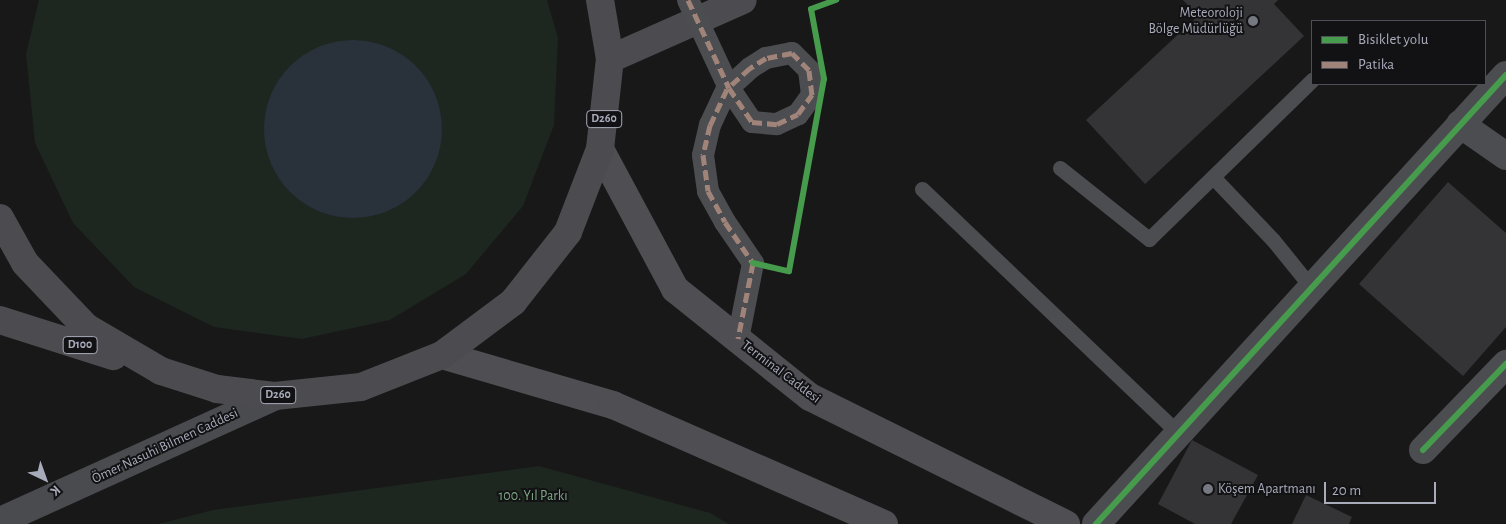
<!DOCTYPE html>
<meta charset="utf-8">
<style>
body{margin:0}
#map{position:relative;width:1506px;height:524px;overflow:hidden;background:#181818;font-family:"Alegreya Sans",sans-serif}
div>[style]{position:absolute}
.green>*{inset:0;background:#1d261f}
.water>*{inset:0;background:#29313b}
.round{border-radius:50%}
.building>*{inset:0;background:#343436}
.service>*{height:15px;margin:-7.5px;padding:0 7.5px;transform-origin:7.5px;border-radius:7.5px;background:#4c4d51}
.pedestrian>*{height:22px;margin:-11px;padding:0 11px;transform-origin:11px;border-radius:11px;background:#4c4d51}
.minor>*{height:28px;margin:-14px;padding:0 14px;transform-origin:14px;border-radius:14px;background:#4c4d51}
.secondary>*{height:28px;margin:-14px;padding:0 14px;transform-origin:14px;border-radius:14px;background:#4a4b4f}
.primary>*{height:28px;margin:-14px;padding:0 14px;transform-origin:14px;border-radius:14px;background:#4e4e53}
.trunk>*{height:28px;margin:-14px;padding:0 14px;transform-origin:14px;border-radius:14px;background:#4c4c50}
.pedestrian-bridge>*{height:22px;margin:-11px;padding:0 11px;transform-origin:11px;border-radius:11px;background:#4c4d51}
.quiet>*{height:5px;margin-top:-2.5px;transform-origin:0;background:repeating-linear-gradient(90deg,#a18479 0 10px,transparent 0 15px)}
.cycleway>*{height:6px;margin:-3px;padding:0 3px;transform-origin:3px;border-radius:3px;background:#469c4c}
.dots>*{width:14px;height:14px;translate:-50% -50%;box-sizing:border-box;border:2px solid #121214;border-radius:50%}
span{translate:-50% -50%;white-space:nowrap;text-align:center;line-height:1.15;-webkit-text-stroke:4px #121214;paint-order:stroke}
.shield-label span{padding:1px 4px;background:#121214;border:1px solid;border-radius:4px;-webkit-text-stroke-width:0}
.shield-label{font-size:12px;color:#a8abba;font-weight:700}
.poi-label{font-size:14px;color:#a8abba}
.right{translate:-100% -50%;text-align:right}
.left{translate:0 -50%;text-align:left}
.street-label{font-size:14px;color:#a8abba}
.park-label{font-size:14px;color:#7da785}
.legend{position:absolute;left:1311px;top:20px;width:175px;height:65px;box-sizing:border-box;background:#121214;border:1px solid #4e4f56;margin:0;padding:6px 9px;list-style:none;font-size:15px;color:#a8abba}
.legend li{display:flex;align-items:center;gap:10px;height:25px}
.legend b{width:25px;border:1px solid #4e4f56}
.north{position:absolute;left:20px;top:454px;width:50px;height:50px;-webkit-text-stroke:4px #121214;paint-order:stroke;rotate:138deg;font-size:14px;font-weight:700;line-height:20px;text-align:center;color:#a8abba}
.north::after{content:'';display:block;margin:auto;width:18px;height:22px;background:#a8abba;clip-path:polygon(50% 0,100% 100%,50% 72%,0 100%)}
.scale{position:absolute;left:1324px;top:482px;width:112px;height:22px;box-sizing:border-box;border:2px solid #a8abba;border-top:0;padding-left:6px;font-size:15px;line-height:18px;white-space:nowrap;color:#a8abba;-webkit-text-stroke:4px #121214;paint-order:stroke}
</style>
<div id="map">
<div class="green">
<div style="clip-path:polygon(39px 0,547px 0,558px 38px,554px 125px,523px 206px,466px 274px,390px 320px,302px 339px,214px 327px,134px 287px,73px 223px,35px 143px,26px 54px)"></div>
<div style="clip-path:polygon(539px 466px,710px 513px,729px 524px,158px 524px,213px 510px)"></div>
</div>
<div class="water">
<div class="round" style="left:264px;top:40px;width:178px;height:178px"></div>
</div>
<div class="building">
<div style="clip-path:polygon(1183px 0,1278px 0,1274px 4px,1304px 36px,1145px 184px,1086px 120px,1198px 16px)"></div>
<div style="clip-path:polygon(1448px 182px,1506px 233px,1506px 327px,1463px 376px,1359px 284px)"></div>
<div style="clip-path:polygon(1192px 440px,1258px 475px,1231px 524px,1195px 524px,1158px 504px)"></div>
<div style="clip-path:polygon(1306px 495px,1352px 517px,1349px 524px,1292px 524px)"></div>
</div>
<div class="service">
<div style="left:1060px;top:168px;width:114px;rotate:38.6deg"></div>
<div style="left:1149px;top:239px;width:228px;rotate:-44.3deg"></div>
<div style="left:1213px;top:177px;width:87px;rotate:46.4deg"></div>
<div style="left:1273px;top:240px;width:60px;rotate:51deg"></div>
<div style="left:922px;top:189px;width:354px;rotate:43.6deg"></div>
</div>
<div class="pedestrian">
<div style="left:738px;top:339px;width:77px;rotate:-78.8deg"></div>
<div style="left:753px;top:263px;width:50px;rotate:-124.3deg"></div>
<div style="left:725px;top:222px;width:35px;rotate:-119deg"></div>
<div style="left:708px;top:191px;width:36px;rotate:-98deg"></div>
<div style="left:703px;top:155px;width:31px;rotate:-77deg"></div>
<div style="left:710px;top:125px;width:40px;rotate:-65deg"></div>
<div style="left:727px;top:89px;width:31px;rotate:-42deg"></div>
<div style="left:750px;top:68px;width:19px;rotate:-32deg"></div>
<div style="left:766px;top:58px;width:26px;rotate:-11deg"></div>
<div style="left:792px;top:53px;width:24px;rotate:45deg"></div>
<div style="left:809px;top:70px;width:25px;rotate:83deg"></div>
<div style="left:812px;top:95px;width:24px;rotate:126deg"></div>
</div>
<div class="minor">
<div style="left:1460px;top:124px;width:56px;rotate:34.8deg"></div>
<div style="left:1423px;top:450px;width:120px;rotate:-46deg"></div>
<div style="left:1096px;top:524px;width:608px;rotate:-47.6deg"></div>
</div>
<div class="secondary">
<div style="left:0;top:521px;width:302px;rotate:-24.4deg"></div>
</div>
<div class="primary">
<div style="left:600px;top:149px;width:159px;rotate:61.8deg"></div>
<div style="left:675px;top:289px;width:173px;rotate:38.7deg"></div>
<div style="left:810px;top:397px;width:286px;rotate:26.4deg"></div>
<div style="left:442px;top:355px;width:178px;rotate:16.3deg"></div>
<div style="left:613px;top:405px;width:296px;rotate:23.7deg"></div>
</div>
<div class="trunk">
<div style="left:610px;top:59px;width:145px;rotate:-23.9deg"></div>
<div style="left:0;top:218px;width:51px;rotate:60.9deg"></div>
<div style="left:25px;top:263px;width:88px;rotate:46.4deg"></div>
<div style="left:86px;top:327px;width:87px;rotate:30.4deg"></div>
<div style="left:161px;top:371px;width:59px;rotate:17.8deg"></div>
<div style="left:217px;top:389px;width:58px;rotate:6.9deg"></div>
<div style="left:275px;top:396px;width:86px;rotate:-6deg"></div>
<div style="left:361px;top:387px;width:87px;rotate:-21.6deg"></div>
<div style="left:442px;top:355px;width:89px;rotate:-36.7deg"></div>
<div style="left:513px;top:302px;width:89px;rotate:-51.8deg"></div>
<div style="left:568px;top:232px;width:89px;rotate:-68.9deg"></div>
<div style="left:600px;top:149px;width:91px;rotate:-83.7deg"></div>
<div style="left:610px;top:59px;width:60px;rotate:-99.6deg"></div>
<div style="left:0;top:320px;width:119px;rotate:17.7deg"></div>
</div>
<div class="pedestrian-bridge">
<div style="left:688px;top:0;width:97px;rotate:65deg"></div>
<div style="left:729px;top:88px;width:41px;rotate:55.9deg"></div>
<div style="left:752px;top:122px;width:25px;rotate:5deg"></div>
<div style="left:777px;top:124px;width:23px;rotate:-25deg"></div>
</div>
<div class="quiet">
<div style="left:688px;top:0;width:97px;rotate:65deg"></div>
<div style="left:729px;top:88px;width:41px;rotate:55.9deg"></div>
<div style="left:752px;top:122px;width:25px;rotate:5deg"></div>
<div style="left:777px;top:124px;width:23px;rotate:-25deg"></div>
<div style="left:798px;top:114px;width:24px;rotate:-54deg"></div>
<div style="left:812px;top:95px;width:25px;rotate:-97deg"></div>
<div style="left:809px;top:70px;width:24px;rotate:-135deg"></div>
<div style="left:792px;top:53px;width:26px;rotate:169deg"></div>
<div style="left:766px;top:58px;width:19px;rotate:148deg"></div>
<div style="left:750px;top:68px;width:31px;rotate:138deg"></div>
<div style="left:727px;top:89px;width:40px;rotate:115deg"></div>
<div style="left:710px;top:125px;width:31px;rotate:103deg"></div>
<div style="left:703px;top:155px;width:36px;rotate:82deg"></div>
<div style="left:708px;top:191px;width:35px;rotate:61deg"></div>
<div style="left:725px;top:222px;width:50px;rotate:55.7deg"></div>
<div style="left:753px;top:263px;width:77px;rotate:101.2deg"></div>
</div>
<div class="cycleway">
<div style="left:753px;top:263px;width:37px;rotate:13deg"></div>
<div style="left:789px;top:271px;width:195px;rotate:-79.7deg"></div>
<div style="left:824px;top:79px;width:71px;rotate:-100.5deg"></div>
<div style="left:811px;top:9px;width:27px;rotate:-20deg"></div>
<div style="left:1423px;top:450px;width:120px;rotate:-46deg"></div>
<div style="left:1096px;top:524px;width:608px;rotate:-47.6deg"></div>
</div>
<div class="dots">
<div style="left:1253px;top:21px;background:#767881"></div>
<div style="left:1208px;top:489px;background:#767881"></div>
</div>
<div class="shield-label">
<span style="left:604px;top:119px">D260</span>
<span style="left:80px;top:345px">D100</span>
<span style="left:278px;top:395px">D260</span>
</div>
<div class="poi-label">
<span class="right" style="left:1243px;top:21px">Meteoroloji<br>Bölge Müdürlüğü</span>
<span class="left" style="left:1218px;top:489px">Köşem Apartmanı</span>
</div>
<div class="street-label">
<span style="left:781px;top:372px;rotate:37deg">Terminal Caddesi</span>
<span style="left:165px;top:446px;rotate:-25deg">Ömer Nasuhi Bilmen Caddesi</span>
</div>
<div class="park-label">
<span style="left:533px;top:496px">100. Yıl Parkı</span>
</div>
<ul class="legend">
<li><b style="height:6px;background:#469c4c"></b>Bisiklet yolu</li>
<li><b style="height:6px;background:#a18479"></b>Patika</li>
</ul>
<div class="north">K</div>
<div class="scale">20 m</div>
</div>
